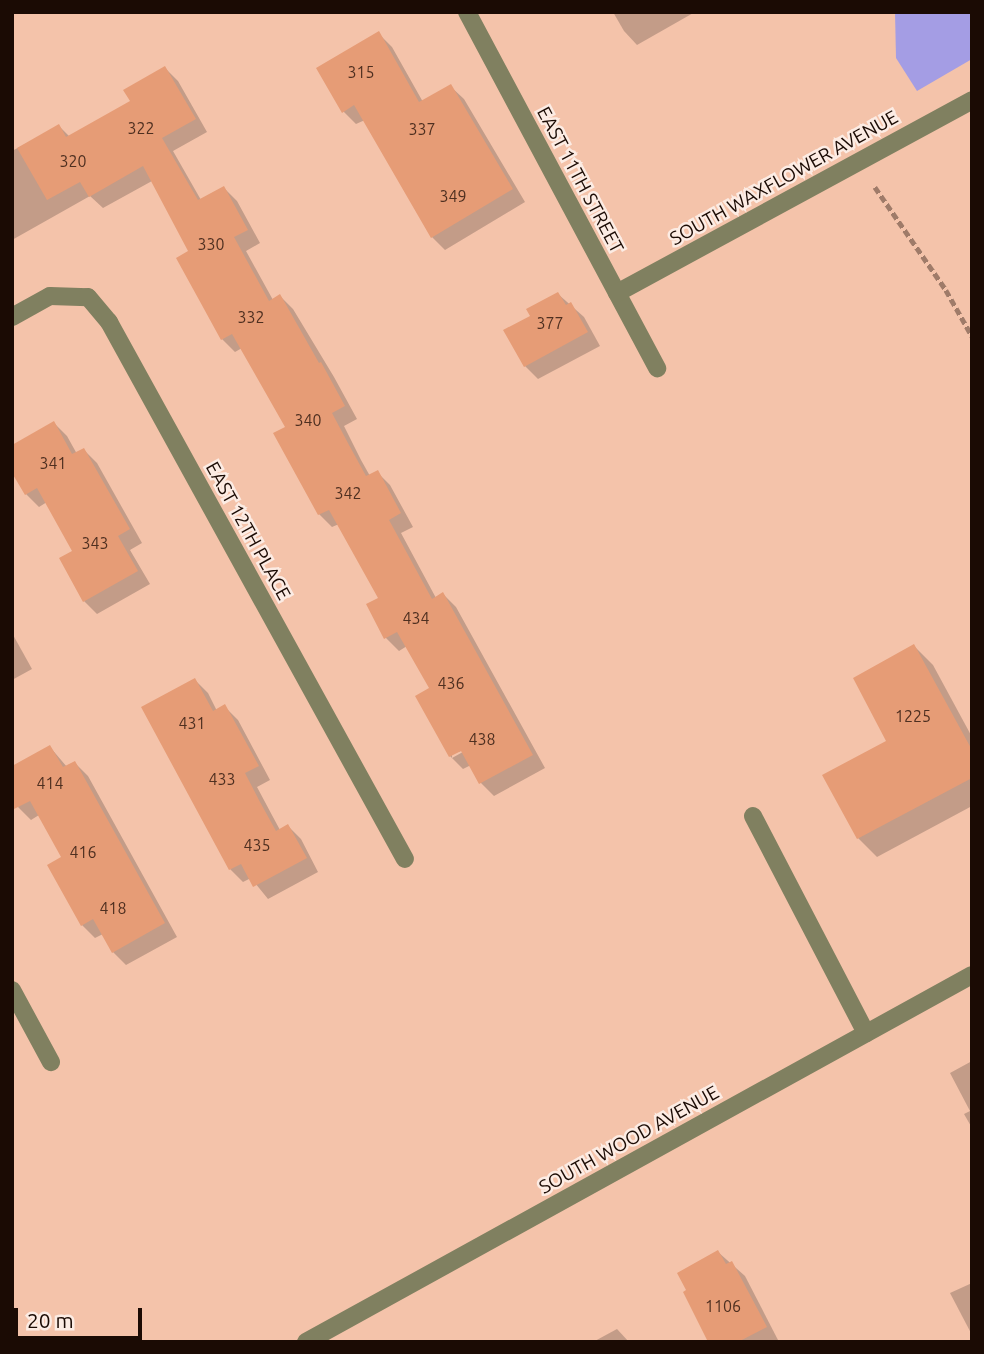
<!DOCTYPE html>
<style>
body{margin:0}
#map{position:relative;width:984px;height:1354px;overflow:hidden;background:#f4c3aa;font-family:Ubuntu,sans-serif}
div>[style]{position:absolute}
.green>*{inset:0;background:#a49de4}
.shadow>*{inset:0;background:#0003}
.building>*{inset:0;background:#e69c76}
.path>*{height:4.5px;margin-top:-2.25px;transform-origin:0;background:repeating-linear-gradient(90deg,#9f7b69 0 7px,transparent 0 10.5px)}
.service>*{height:18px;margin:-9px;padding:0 9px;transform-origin:9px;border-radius:9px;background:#808060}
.minor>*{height:18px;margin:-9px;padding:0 9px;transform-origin:9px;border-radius:9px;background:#808060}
span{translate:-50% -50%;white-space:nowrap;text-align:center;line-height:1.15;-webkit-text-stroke:5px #fcece4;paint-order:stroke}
.number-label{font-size:16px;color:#4e2f20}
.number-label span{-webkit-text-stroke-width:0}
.street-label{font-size:19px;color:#1b0b04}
.frame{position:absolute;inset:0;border:14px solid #1b0b04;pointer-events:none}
.scale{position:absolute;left:14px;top:1308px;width:128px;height:32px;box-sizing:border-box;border:4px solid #1b0b04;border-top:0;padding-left:9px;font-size:21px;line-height:24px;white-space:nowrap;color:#1b0b04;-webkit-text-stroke:5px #fcece4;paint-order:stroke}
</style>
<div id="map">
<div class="green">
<div style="clip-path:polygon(895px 12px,972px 12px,972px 59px,917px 91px,896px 58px)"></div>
</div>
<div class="shadow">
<div style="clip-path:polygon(613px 12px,695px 12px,637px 45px,624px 31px)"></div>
<div style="clip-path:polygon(379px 34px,392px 47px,423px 102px,450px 86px,464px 99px,525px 202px,445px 250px,432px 237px,365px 120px,356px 124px,343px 111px)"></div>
<div style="clip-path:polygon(evenodd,165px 68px,178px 81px,207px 132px,173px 151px,201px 200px,224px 188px,237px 201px,260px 243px,246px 251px,273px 300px,280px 296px,293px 309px,334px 377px,357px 419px,344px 426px,361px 460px,370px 476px,377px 472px,390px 485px,413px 527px,401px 533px,436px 598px,443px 594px,456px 607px,545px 768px,494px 796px,481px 783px,471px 765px,463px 769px,450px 756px,431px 689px,407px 646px,399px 651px,386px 638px,368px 605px,381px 599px,339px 524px,332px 527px,319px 514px,276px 434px,288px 428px,242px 348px,235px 352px,222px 339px,190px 252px,152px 181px,103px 208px,90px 196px,12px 240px,12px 151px,59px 126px,70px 137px,132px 102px,165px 68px,470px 748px,452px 758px,452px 754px,470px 748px)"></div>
<div style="clip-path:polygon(558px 294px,584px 317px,600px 346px,538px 379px,525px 366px,532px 317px)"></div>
<div style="clip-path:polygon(54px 423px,67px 436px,77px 454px,84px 450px,97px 463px,142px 543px,130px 550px,150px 584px,97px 614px,84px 601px,75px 551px,47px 502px,39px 507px,26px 494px)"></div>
<div style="clip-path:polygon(12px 633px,32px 669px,12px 680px)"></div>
<div style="clip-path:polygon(914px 646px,933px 665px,972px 737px,972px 806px,877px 857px,858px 838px)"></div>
<div style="clip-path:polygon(195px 680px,208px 693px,217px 711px,225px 707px,238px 720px,270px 780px,257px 787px,273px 817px,280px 830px,288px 826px,301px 839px,318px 872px,268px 899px,251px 878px,243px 882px,230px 869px)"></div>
<div style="clip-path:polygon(50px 747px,67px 767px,75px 763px,88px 776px,177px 937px,126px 965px,113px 952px,103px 934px,95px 938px,82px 925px,49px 865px,63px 858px,39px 815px,31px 820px,18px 807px)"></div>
<div style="clip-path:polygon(972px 1061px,972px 1128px,964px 1114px,970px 1111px,950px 1073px)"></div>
<div style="clip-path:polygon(718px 1252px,745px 1276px,778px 1340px,710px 1342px)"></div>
<div style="clip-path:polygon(972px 1283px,972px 1335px,950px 1293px)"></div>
<div style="clip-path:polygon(617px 1329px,629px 1342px,593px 1342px)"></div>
</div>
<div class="building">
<div style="clip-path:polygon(379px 31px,419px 102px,451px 84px,513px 189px,431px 238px,354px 105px,342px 113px,316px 68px)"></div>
<div style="clip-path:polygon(165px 66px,196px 119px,162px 138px,198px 200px,224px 186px,248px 230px,234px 237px,269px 301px,280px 294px,319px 363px,321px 362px,345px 406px,332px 413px,349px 445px,366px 476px,378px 470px,401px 513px,389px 520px,432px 599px,443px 592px,533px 755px,479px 784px,461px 751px,449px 757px,415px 696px,429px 688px,397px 632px,384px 639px,366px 604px,378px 598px,329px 510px,318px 515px,273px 433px,285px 427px,232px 334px,221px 340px,198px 298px,176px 258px,188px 251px,143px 166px,89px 197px,80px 182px,47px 200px,17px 148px,59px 124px,66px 137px,130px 101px,123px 90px)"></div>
<div style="clip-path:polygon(558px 292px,566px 305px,571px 302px,588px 332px,524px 367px,503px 330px,530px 316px,526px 309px)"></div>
<div style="clip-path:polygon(54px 421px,72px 454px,84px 448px,130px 529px,118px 536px,138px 571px,83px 602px,59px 558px,72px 551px,37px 488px,25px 495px,12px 473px,12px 445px)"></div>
<div style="clip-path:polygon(914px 644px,972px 750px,972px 778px,857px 839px,822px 775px,886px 741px,853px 678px)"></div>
<div style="clip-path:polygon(195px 678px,213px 711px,225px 704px,259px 766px,245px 773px,260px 802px,276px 831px,288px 824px,307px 858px,253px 887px,241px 864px,229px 870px,141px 707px)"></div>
<div style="clip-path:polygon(50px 745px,63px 767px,75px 761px,165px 923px,112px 953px,93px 919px,81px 926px,47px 865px,61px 857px,30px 801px,12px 810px,12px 766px)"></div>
<div style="clip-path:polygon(718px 1250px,726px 1264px,732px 1261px,767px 1327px,738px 1342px,708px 1342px,683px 1292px,686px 1290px,677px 1273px)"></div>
</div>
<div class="path">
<div style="left:875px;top:187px;width:125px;rotate:55.4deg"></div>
<div style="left:946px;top:290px;width:53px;rotate:60.5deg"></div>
</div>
<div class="service">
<div style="left:753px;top:816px;width:245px;rotate:62.5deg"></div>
</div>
<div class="minor">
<div style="left:467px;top:12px;width:404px;rotate:61.9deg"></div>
<div style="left:617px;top:293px;width:404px;rotate:-28.5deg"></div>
<div style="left:12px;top:317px;width:43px;rotate:-28.9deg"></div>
<div style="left:50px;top:296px;width:38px;rotate:2deg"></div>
<div style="left:88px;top:297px;width:33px;rotate:50deg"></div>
<div style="left:109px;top:322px;width:613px;rotate:61.14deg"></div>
<div style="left:12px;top:990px;width:82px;rotate:61.6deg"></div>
<div style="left:306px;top:1342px;width:760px;rotate:-28.86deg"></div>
</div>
<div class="number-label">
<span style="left:361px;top:72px">315</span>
<span style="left:141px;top:128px">322</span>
<span style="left:422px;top:129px">337</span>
<span style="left:73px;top:161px">320</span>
<span style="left:453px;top:196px">349</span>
<span style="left:211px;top:244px">330</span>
<span style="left:251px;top:317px">332</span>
<span style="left:550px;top:323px">377</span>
<span style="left:308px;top:420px">340</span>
<span style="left:53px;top:463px">341</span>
<span style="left:348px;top:493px">342</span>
<span style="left:95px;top:543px">343</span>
<span style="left:416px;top:618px">434</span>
<span style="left:451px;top:683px">436</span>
<span style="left:913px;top:716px">1225</span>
<span style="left:192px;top:723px">431</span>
<span style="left:482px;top:739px">438</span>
<span style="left:222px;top:779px">433</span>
<span style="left:50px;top:783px">414</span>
<span style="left:257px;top:845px">435</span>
<span style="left:83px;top:852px">416</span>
<span style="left:113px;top:908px">418</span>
<span style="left:723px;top:1306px">1106</span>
</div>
<div class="street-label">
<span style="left:784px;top:178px;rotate:-29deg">SOUTH WAXFLOWER AVENUE</span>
<span style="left:580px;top:180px;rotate:62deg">EAST 11TH STREET</span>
<span style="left:248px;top:531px;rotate:61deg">EAST 12TH PLACE</span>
<span style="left:629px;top:1140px;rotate:-29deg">SOUTH WOOD AVENUE</span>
</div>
<div class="frame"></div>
<div class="scale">20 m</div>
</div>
